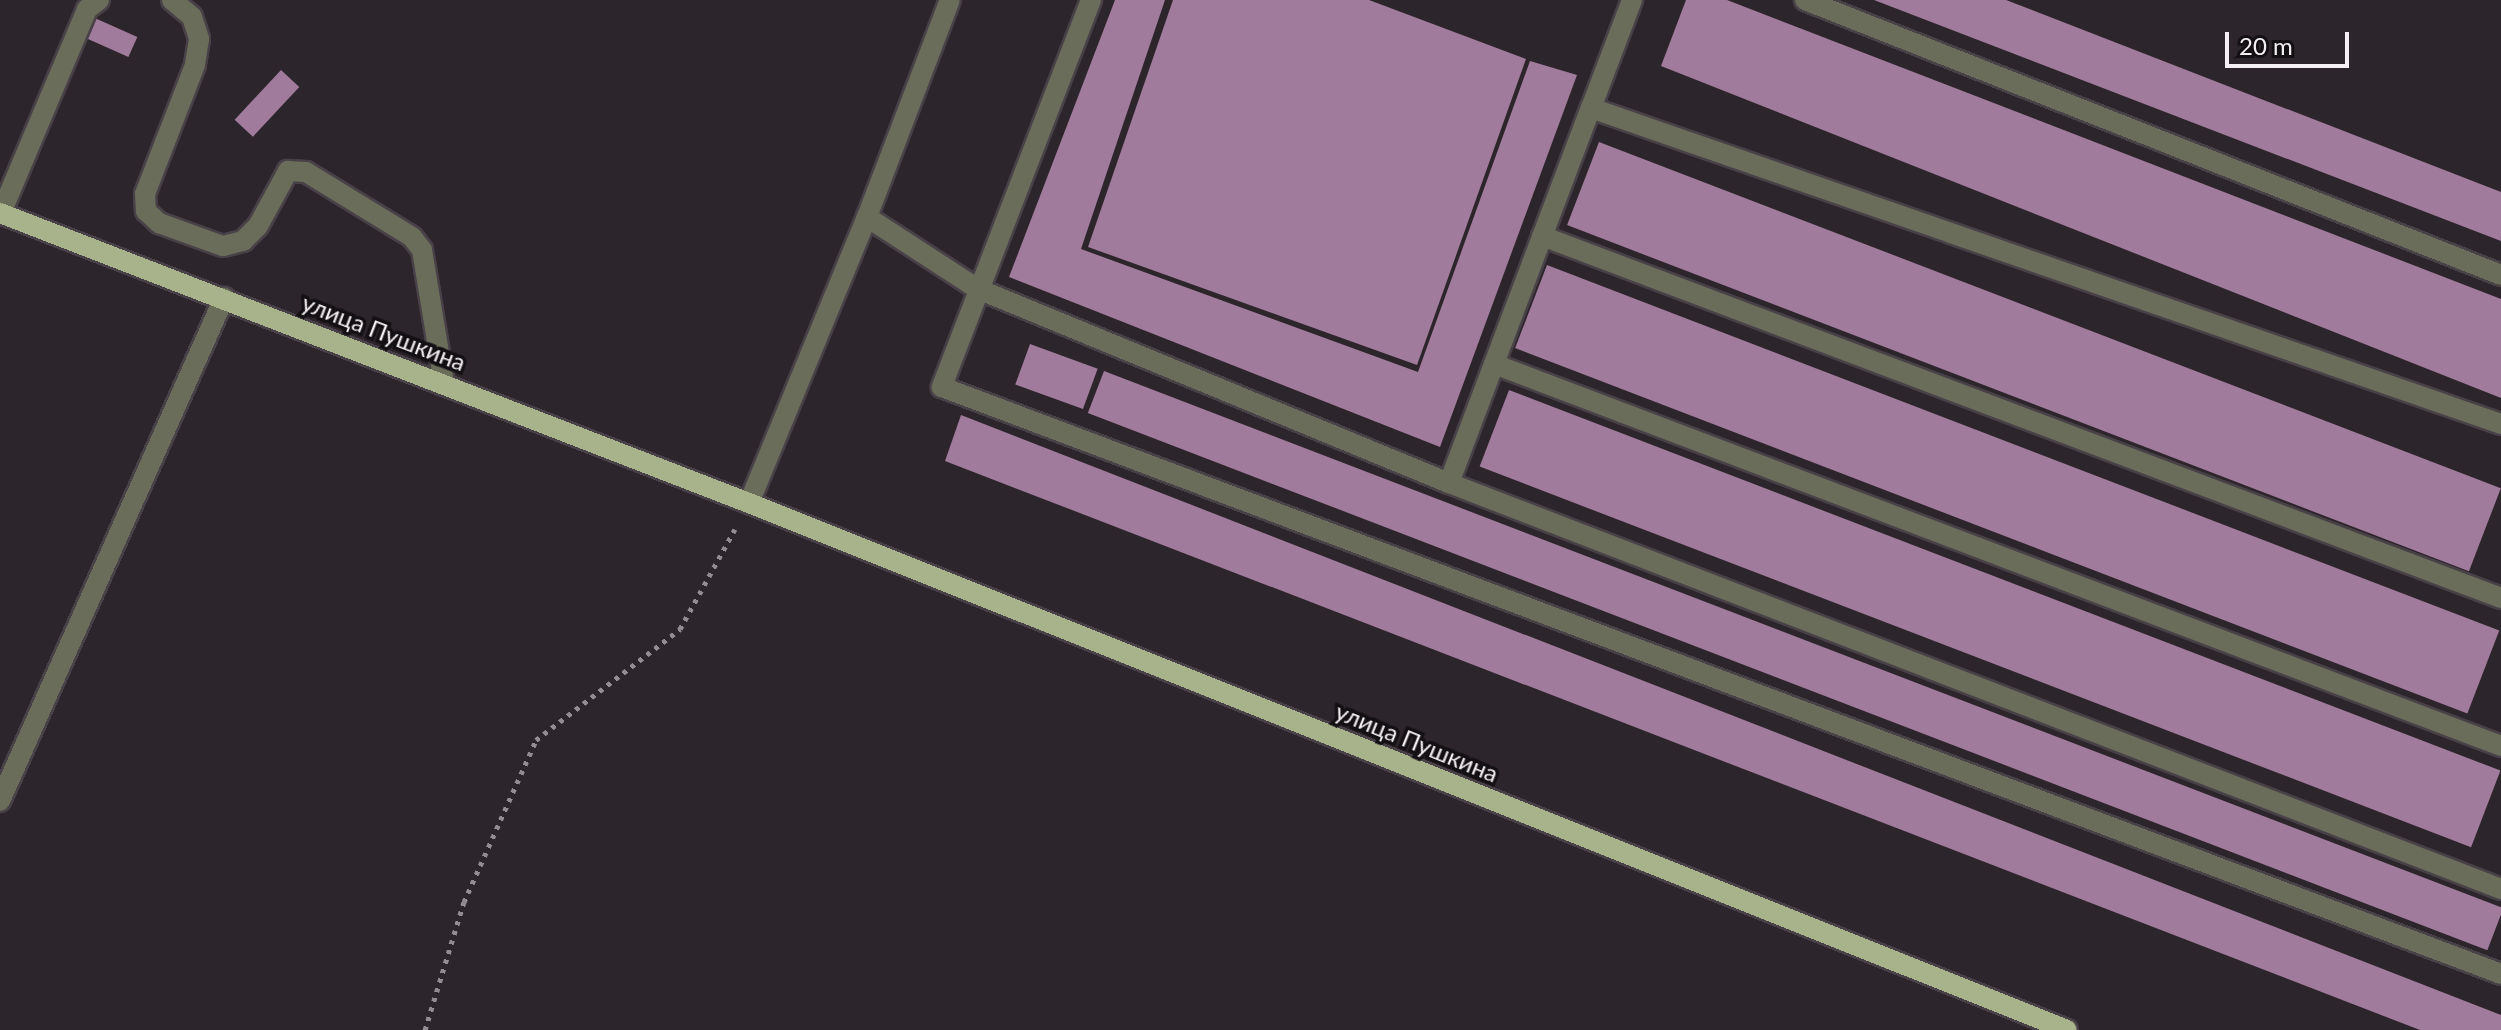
<!DOCTYPE html>
<meta charset="utf-8">
<style>
body{margin:0}
#map{position:relative;width:2501px;height:1030px;overflow:hidden;background:#2d252c;font-family:Lato,sans-serif}
div>[style]{position:absolute}
.building>*{inset:0;background:#a17b9c;transform-origin:0 0}
.path>*{height:5px;margin-top:-2.5px;transform-origin:0;background:repeating-linear-gradient(90deg,#938d92 0 4px,transparent 0 10px)}
.roads{filter:drop-shadow(2px 0 #494148) drop-shadow(-2px 0 #494148) drop-shadow(0 2px #494148) drop-shadow(0 -2px #494148)}
.minor>*{height:20px;margin:-10px;padding:0 10px;transform-origin:10px;border-radius:10px;background:#696d5a}
.major>*{height:20px;margin:-10px;padding:0 10px;transform-origin:10px;border-radius:10px;background:#a9b38b}
span{translate:-50% -50%;white-space:nowrap;text-align:center;line-height:1.15;-webkit-text-stroke:7px #131013;paint-order:stroke}
.street-label{font-size:24px;color:#f4eff3}
.scale{position:absolute;left:2225px;top:32px;width:124px;height:36px;box-sizing:border-box;border:4px solid #f4eff3;border-top:0;padding-left:10px;font-size:24px;line-height:28px;white-space:nowrap;color:#f4eff3;-webkit-text-stroke:6px #131013;paint-order:stroke}
</style>
<div id="map">
<div class="building">
<div style="clip-path:polygon(1115px 0,1165px 0,1081px 249px,1418px 372px,1530px 61px,1577px 75px,1440px 447px,1009px 277px)"></div>
<div style="clip-path:polygon(1173px 0,1369px 0,1526px 59px,1417px 365px,1088px 247px)"></div>
<div style="clip-path:polygon(1686px 0,1727px 0,2501px 299px,2501px 398px,1661px 66px)"></div>
<div style="clip-path:polygon(1874px 0,2006px 0,2501px 192px,2501px 241px)"></div>
<div style="left:88px;top:15px;width:54px;height:22px;rotate:24deg"></div>
<div style="left:281px;top:70px;width:25px;height:68px;rotate:43deg"></div>
<div style="left:1599px;top:142px;width:966px;height:89px;rotate:21deg"></div>
<div style="left:1547px;top:265px;width:1020px;height:89px;rotate:21deg"></div>
<div style="left:1030px;top:344px;width:72px;height:43px;rotate:20deg"></div>
<div style="left:1104px;top:371px;width:1499px;height:45px;rotate:21deg"></div>
<div style="left:1509px;top:390px;width:1062px;height:82px;rotate:21deg"></div>
<div style="clip-path:polygon(961px 415px,2501px 1015px,2501px 1030px,2420px 1030px,945px 461px)"></div>
</div>
<div class="path">
<div style="left:425px;top:1030px;width:134px;rotate:-73.1deg"></div>
<div style="left:464px;top:902px;width:177px;rotate:-66deg"></div>
<div style="left:536px;top:740px;width:182px;rotate:-37.6deg"></div>
<div style="left:680px;top:629px;width:114px;rotate:-61.2deg"></div>
</div>
<div class="roads">
<div class="minor">
<div style="left:172px;top:0;width:26px;rotate:40deg"></div>
<div style="left:192px;top:17px;width:23px;rotate:72deg"></div>
<div style="left:199px;top:39px;width:26px;rotate:99deg"></div>
<div style="left:195px;top:65px;width:138px;rotate:111.2deg"></div>
<div style="left:145px;top:194px;width:17px;rotate:87deg"></div>
<div style="left:146px;top:211px;width:18px;rotate:43deg"></div>
<div style="left:159px;top:223px;width:68px;rotate:19.8deg"></div>
<div style="left:223px;top:246px;width:21px;rotate:-14deg"></div>
<div style="left:243px;top:241px;width:21px;rotate:-45deg"></div>
<div style="left:258px;top:226px;width:63px;rotate:-61.4deg"></div>
<div style="left:288px;top:171px;width:18px;rotate:3deg"></div>
<div style="left:306px;top:172px;width:124px;rotate:31.5deg"></div>
<div style="left:412px;top:237px;width:16px;rotate:52deg"></div>
<div style="left:422px;top:250px;width:135px;rotate:80.6deg"></div>
<div style="left:1091px;top:0;width:415px;rotate:111.1deg"></div>
<div style="left:942px;top:387px;width:1666px;rotate:20.63deg"></div>
<div style="left:1805px;top:0;width:748px;rotate:21.56deg"></div>
<div style="left:1591px;top:108px;width:116px;rotate:-69.2deg"></div>
<div style="left:1px;top:213px;width:221px;rotate:-67.1deg"></div>
<div style="left:87px;top:9px;width:15px;rotate:-37deg"></div>
<div style="left:867px;top:217px;width:132px;rotate:33deg"></div>
<div style="left:978px;top:289px;width:509px;rotate:22.39deg"></div>
<div style="left:1449px;top:483px;width:401px;rotate:-69.3deg"></div>
<div style="left:1591px;top:108px;width:963px;rotate:19.15deg"></div>
<div style="left:1542px;top:236px;width:1025px;rotate:20.68deg"></div>
<div style="left:1494px;top:364px;width:1077px;rotate:20.77deg"></div>
<div style="left:1449px;top:483px;width:1128px;rotate:21.1deg"></div>
<div style="left:749px;top:503px;width:309px;rotate:-67.6deg"></div>
<div style="left:867px;top:217px;width:232px;rotate:-69.1deg"></div>
<div style="left:0;top:801px;width:551px;rotate:-66deg"></div>
</div>
<div class="major">
<div style="left:0;top:213px;width:803px;rotate:21.17deg"></div>
<div style="left:749px;top:503px;width:1419px;rotate:21.79deg"></div>
</div>
</div>
<div class="street-label">
<span style="left:384px;top:332px;rotate:21deg">улица Пушкина</span>
<span style="left:1417px;top:742px;rotate:22deg">улица Пушкина</span>
</div>
<div class="scale">20 m</div>
</div>
